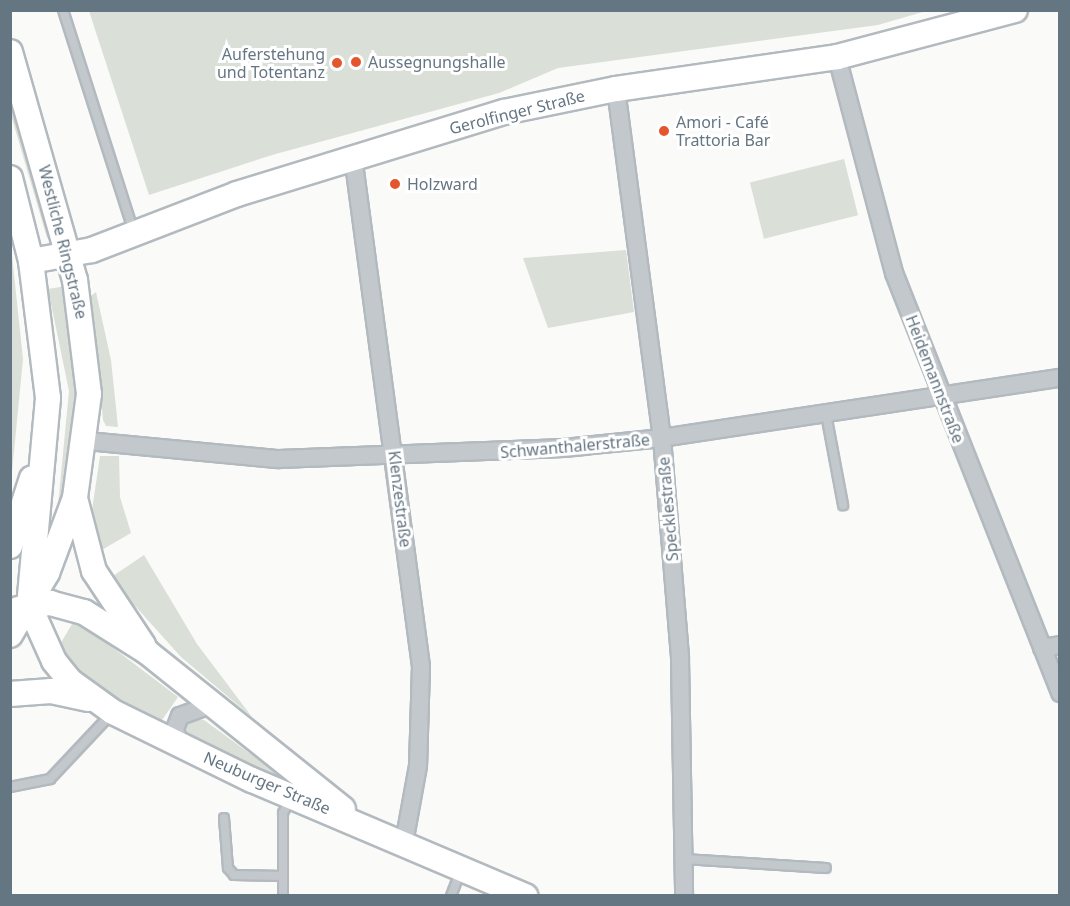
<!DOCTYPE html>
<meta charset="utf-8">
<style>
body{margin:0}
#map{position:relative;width:1070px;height:906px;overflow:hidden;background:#fafaf8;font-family:"Noto Sans",sans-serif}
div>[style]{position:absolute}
.green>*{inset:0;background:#dadfd7;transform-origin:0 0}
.roads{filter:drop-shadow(2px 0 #b3babf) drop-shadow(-2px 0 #b3babf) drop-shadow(0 2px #b3babf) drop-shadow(0 -2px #b3babf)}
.lane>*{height:8px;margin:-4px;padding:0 4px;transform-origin:4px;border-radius:4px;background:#c3c8cc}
.street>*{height:16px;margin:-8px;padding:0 8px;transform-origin:8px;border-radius:8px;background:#c3c8cc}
.secondary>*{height:24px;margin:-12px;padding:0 12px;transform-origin:12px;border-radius:12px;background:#fff}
.dots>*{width:16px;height:16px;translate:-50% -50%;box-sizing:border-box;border:3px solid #fff;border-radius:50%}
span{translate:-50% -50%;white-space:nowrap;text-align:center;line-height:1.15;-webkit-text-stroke:6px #fff;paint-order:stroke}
.poi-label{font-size:16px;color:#657683}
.right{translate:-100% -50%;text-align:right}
.left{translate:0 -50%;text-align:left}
.street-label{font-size:16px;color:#657683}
.frame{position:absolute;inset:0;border:12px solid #657683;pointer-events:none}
</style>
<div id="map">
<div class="green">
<div style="clip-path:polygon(89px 11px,89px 10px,926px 11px,878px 25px,558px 68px,499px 93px,272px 155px,149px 195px)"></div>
<div style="clip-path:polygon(10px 88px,51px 237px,47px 238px,11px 115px)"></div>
<div style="left:844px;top:159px;width:58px;height:97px;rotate:76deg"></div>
<div style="clip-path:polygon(11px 246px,23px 359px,11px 482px,10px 482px)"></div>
<div style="clip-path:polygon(626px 250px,634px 312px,548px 328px,523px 258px)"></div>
<div style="clip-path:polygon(66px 286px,77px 390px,64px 498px,57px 516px,69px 391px,48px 289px)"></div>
<div style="clip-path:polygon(96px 292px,111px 360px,118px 427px,106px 426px,103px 420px,91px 296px)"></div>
<div style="clip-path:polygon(100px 456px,119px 456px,120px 497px,131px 533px,100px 551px,92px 510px)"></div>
<div style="clip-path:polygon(144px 555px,197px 644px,252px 717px,181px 657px,110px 578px)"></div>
<div style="clip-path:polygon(75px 619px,178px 697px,158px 726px,79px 677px,59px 646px)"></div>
<div style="clip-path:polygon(196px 719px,204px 720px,290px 783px,187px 739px,186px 723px)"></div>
</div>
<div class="roads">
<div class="lane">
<div style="left:63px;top:10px;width:234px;rotate:72.3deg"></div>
<div style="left:826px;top:414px;width:93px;rotate:79.4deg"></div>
<div style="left:10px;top:787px;width:41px;rotate:-11.3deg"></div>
<div style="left:50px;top:779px;width:91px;rotate:-46.8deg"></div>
<div style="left:224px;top:818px;width:50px;rotate:85.4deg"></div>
<div style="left:228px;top:868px;width:9px;rotate:49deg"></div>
<div style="left:234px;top:875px;width:49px;rotate:1.2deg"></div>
<div style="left:684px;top:859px;width:142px;rotate:3.6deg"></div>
<div style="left:283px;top:896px;width:83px;rotate:-90deg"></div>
<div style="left:283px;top:813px;width:18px;rotate:-63deg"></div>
<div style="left:451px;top:896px;width:28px;rotate:-69deg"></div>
</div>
<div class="street">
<div style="left:837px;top:57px;width:223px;rotate:75.2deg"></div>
<div style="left:894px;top:273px;width:452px;rotate:68.4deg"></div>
<div style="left:616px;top:89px;width:352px;rotate:82.5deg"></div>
<div style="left:662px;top:438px;width:222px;rotate:85.3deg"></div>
<div style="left:680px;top:659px;width:237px;rotate:89deg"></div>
<div style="left:353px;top:156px;width:515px;rotate:82.41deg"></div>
<div style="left:421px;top:666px;width:100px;rotate:91.7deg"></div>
<div style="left:418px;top:766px;width:78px;rotate:100.3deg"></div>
<div style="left:87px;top:441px;width:193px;rotate:5.4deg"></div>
<div style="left:279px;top:459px;width:285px;rotate:-2.2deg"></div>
<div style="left:564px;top:448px;width:99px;rotate:-5.8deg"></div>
<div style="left:662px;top:438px;width:402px;rotate:-8.6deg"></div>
<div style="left:1042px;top:648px;width:18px;rotate:-9deg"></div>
<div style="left:180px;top:745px;width:17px;rotate:-107deg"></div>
<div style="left:175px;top:729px;width:14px;rotate:-69deg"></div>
<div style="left:180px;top:716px;width:33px;rotate:-20deg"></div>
</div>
<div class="secondary">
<div style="left:10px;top:52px;width:237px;rotate:74.1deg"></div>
<div style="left:75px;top:280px;width:115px;rotate:83deg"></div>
<div style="left:89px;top:394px;width:105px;rotate:97.7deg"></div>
<div style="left:75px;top:498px;width:80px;rotate:110.5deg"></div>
<div style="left:47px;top:573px;width:72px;rotate:120.8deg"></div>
<div style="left:10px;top:178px;width:86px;rotate:75.8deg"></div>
<div style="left:31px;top:261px;width:138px;rotate:82.9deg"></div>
<div style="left:48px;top:398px;width:208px;rotate:95.2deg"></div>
<div style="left:29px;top:605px;width:61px;rotate:65.9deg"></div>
<div style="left:54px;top:661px;width:26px;rotate:51deg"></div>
<div style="left:70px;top:681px;width:53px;rotate:35.8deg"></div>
<div style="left:113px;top:712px;width:155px;rotate:26.1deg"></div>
<div style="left:252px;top:780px;width:297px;rotate:23deg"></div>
<div style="left:31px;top:261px;width:62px;rotate:-10.2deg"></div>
<div style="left:92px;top:250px;width:155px;rotate:-21.1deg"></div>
<div style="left:237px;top:194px;width:279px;rotate:-17.1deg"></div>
<div style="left:504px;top:112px;width:114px;rotate:-11.6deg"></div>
<div style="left:616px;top:89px;width:223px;rotate:-8.2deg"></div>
<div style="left:837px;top:57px;width:184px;rotate:-14.8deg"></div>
<div style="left:76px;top:502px;width:71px;rotate:75.4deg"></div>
<div style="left:94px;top:571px;width:89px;rotate:56.5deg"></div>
<div style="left:10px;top:546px;width:71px;rotate:-72.1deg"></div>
<div style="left:18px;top:609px;width:33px;rotate:-11deg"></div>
<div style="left:50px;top:603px;width:35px;rotate:15deg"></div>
<div style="left:84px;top:612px;width:75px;rotate:32.4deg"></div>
<div style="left:147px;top:652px;width:251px;rotate:38.7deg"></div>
<div style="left:10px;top:694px;width:41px;rotate:-4.2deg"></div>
<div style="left:51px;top:691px;width:38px;rotate:12deg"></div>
</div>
</div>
<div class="dots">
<div style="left:356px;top:62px;background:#e4572e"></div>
<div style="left:337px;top:63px;background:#e4572e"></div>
<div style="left:664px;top:131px;background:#e4572e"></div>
<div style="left:395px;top:184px;background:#e4572e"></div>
</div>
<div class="poi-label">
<span class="right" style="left:325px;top:63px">Auferstehung<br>und Totentanz</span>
<span class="left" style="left:368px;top:62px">Aussegnungshalle</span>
<span class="left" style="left:676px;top:131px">Amori - Café<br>Trattoria Bar</span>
<span class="left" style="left:407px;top:184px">Holzward</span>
</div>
<div class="street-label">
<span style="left:517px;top:112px;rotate:-14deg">Gerolfinger Straße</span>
<span style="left:63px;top:242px;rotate:76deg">Westliche Ringstraße</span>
<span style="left:935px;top:379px;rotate:69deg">Heidemannstraße</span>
<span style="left:575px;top:446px;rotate:-5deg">Schwanthalerstraße</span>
<span style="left:400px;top:499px;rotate:83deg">Klenzestraße</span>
<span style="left:668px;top:509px;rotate:-95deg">Specklestraße</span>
<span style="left:267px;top:783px;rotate:23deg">Neuburger Straße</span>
</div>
<div class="frame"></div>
</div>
